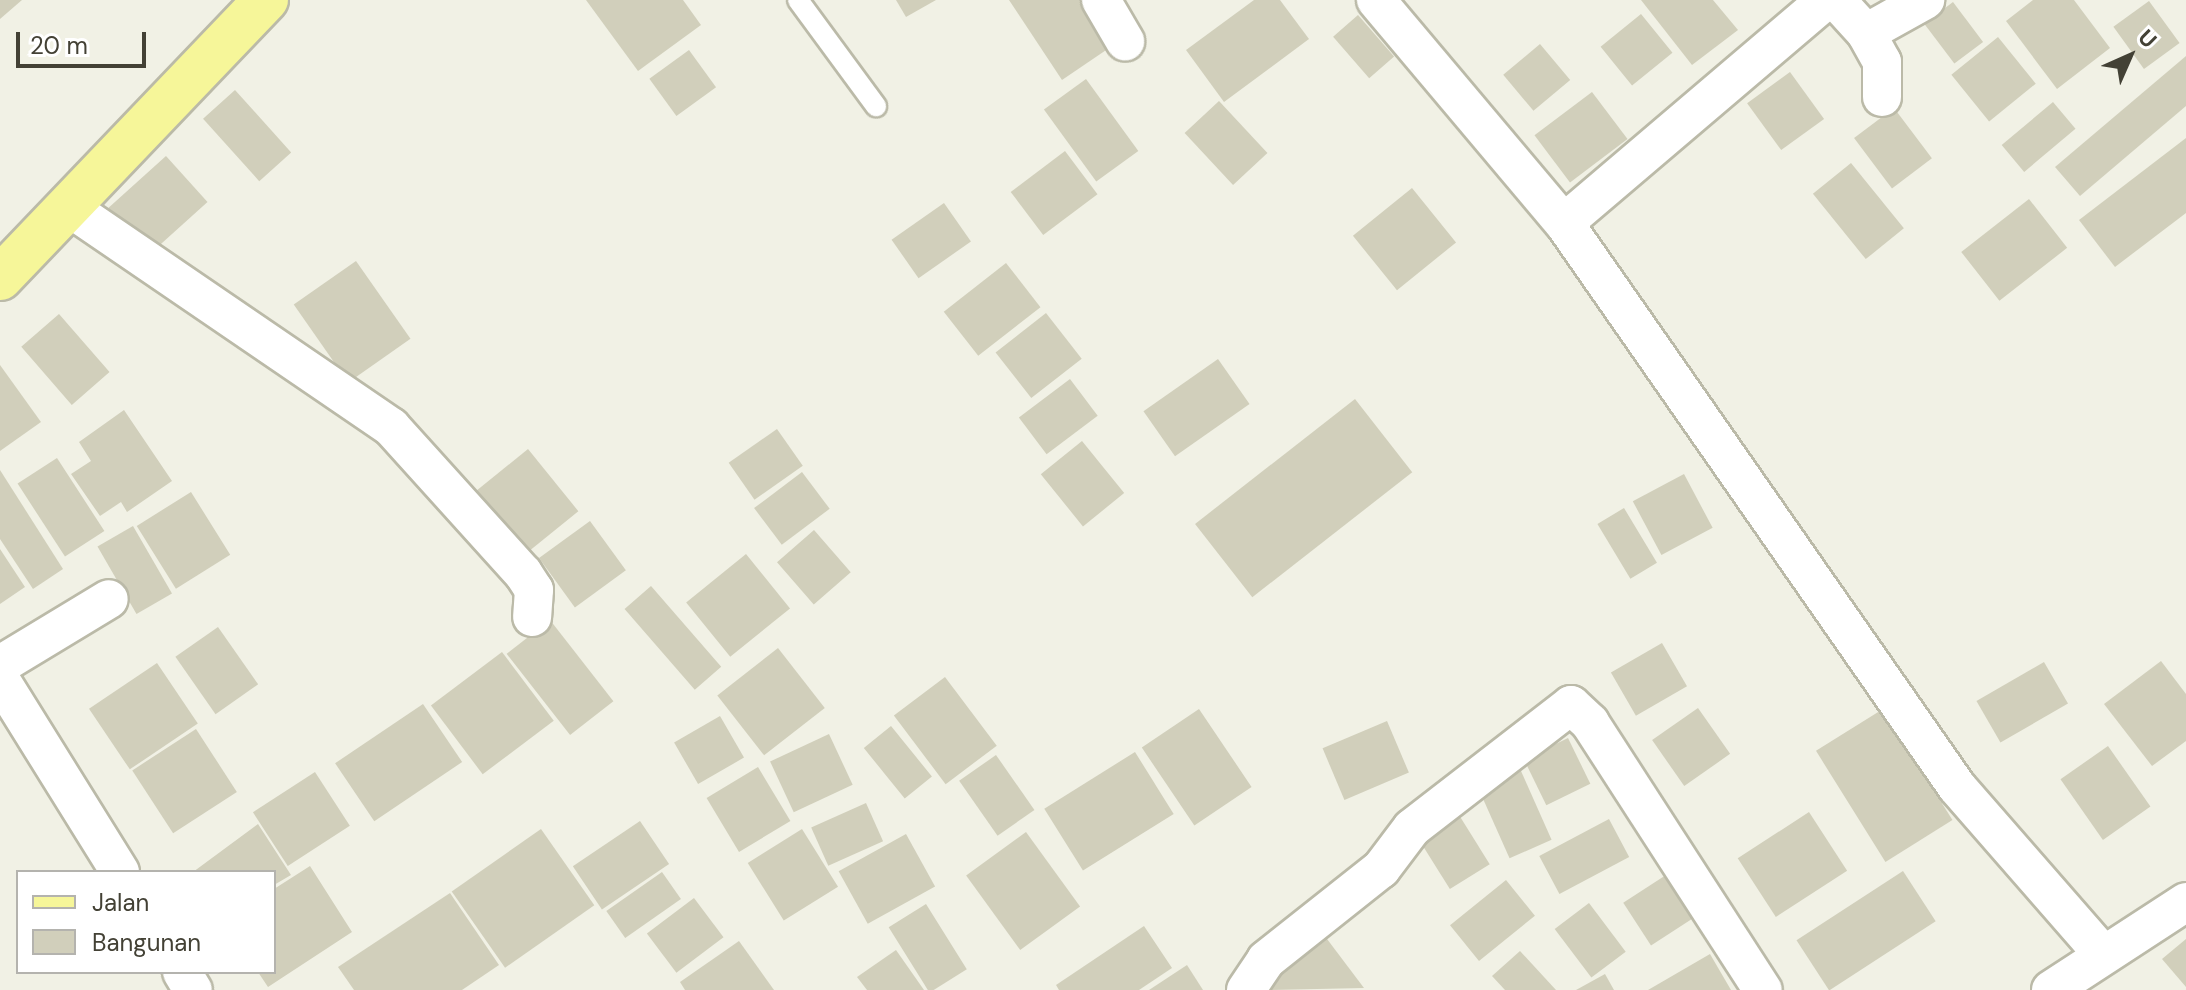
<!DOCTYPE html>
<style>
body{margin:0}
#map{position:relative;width:2186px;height:990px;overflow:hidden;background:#f1f1e5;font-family:"DM Sans",sans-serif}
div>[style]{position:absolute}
.building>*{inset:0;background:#d1cfbb;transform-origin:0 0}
.roads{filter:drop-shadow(2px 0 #bbbaa8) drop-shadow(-2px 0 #bbbaa8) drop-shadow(0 2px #bbbaa8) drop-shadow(0 -2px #bbbaa8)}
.lane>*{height:20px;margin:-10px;padding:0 10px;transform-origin:10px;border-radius:10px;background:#fff}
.street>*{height:38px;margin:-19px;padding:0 19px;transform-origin:19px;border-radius:19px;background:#fff}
.primary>*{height:44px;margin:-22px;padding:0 22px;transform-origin:22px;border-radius:22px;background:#f6f699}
span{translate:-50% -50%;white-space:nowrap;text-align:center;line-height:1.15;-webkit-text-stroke:8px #fff;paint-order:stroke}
.legend{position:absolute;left:16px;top:870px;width:260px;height:104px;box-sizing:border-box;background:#fff;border:2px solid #b4b3ae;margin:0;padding:10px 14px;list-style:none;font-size:24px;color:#434135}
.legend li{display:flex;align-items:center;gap:16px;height:40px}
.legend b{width:40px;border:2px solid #b4b3ae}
.north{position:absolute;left:2090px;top:16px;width:80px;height:80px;-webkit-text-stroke:6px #fff;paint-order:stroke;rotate:45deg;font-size:22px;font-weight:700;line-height:32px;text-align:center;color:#434135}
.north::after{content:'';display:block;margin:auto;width:28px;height:36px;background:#434135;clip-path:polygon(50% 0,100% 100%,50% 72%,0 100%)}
.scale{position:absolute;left:16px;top:32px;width:130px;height:36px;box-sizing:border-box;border:4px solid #434135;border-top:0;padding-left:10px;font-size:24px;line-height:28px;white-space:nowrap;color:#434135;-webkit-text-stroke:6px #fff;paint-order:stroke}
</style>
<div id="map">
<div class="building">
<div style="clip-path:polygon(0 0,22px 0,0 19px)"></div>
<div style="clip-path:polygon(586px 0,683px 0,701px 25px,638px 71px)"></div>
<div style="clip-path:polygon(896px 0,936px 0,906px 17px)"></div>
<div style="clip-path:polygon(1009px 0,1085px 0,1115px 44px,1062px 80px)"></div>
<div style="clip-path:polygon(1254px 0,1280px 0,1309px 39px,1224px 102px,1186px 50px)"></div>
<div style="clip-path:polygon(1641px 0,1713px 0,1738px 30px,1692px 65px)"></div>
<div style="clip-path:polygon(2033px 0,2074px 0,2110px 48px,2057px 89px,2006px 21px)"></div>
<div style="left:2149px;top:1px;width:52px;height:44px;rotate:54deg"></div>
<div style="left:1953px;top:2px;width:50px;height:36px;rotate:53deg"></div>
<div style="left:1641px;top:14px;width:50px;height:52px;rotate:51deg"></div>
<div style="left:1358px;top:15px;width:55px;height:33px;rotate:49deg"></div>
<div style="left:1998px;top:37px;width:60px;height:60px;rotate:51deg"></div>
<div style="left:1540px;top:44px;width:47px;height:48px;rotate:50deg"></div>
<div style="left:689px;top:50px;width:46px;height:49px;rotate:54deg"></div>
<div style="clip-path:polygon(2186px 56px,2186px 106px,2080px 196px,2055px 167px)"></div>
<div style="left:1790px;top:72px;width:58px;height:53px;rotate:54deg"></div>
<div style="left:1086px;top:79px;width:89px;height:52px;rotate:54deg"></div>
<div style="left:235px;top:90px;width:84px;height:43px;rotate:48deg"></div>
<div style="left:1592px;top:92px;width:59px;height:72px;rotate:53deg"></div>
<div style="left:1219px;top:101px;width:71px;height:47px;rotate:47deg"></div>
<div style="left:2053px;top:102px;width:35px;height:67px;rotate:50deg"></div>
<div style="left:1894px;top:108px;width:63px;height:50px;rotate:53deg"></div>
<div style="clip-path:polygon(2186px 138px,2186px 213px,2115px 267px,2079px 220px)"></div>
<div style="left:1065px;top:151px;width:54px;height:68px;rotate:53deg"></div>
<div style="left:166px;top:156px;width:62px;height:81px;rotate:48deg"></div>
<div style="left:1851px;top:163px;width:84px;height:49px;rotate:51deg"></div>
<div style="left:1412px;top:188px;width:70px;height:76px;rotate:51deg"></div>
<div style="left:2029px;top:199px;width:62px;height:86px;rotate:52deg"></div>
<div style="left:944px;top:203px;width:47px;height:64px;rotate:55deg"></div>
<div style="left:356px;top:261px;width:95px;height:76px;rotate:55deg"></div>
<div style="left:1006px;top:263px;width:56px;height:79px;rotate:52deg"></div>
<div style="left:1046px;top:313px;width:58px;height:64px;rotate:52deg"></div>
<div style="left:59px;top:314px;width:77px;height:50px;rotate:49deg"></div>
<div style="left:1218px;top:359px;width:55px;height:91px;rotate:55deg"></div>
<div style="clip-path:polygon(0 365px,41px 422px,0 451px)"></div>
<div style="left:1070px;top:379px;width:46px;height:64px;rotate:53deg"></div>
<div style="left:1355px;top:399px;width:93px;height:203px;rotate:52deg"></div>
<div style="clip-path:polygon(124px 410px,172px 481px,127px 512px,121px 502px,100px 516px,71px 474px,91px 461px,79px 442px)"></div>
<div style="left:777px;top:429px;width:45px;height:59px;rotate:55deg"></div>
<div style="left:1082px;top:441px;width:67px;height:53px;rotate:51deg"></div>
<div style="left:528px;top:449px;width:80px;height:70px;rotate:51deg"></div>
<div style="left:57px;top:458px;width:87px;height:47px;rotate:57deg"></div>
<div style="clip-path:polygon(0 470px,63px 569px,33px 589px,0 539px)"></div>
<div style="left:802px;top:472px;width:46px;height:60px;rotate:53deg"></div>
<div style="left:1684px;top:474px;width:61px;height:58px;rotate:62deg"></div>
<div style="left:191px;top:492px;width:74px;height:64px;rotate:58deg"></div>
<div style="left:1624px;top:508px;width:64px;height:31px;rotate:59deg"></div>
<div style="left:590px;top:521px;width:61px;height:63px;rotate:54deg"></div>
<div style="left:133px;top:526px;width:78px;height:41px;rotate:60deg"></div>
<div style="left:814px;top:530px;width:56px;height:49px;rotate:49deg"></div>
<div style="clip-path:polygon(0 549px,25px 587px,0 604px)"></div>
<div style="left:746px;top:554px;width:70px;height:77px;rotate:51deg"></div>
<div style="left:651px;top:586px;width:107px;height:35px;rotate:49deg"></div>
<div style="left:550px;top:620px;width:103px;height:55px;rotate:52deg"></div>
<div style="left:218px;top:627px;width:70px;height:52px;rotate:55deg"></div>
<div style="left:1662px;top:643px;width:50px;height:59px;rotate:60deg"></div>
<div style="left:778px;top:648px;width:76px;height:77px;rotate:52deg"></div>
<div style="left:502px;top:652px;width:86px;height:89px;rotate:53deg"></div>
<div style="clip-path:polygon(2161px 661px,2186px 694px,2186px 741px,2152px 766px,2104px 704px)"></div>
<div style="left:2044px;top:662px;width:48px;height:78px;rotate:60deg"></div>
<div style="left:157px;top:663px;width:73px;height:82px;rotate:56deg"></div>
<div style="left:945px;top:677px;width:86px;height:64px;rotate:53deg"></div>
<div style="left:423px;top:704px;width:70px;height:106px;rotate:56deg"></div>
<div style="left:1698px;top:708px;width:56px;height:56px;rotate:55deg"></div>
<div style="left:1199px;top:709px;width:94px;height:69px;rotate:56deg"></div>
<div style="left:1883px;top:709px;width:131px;height:79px;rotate:58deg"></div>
<div style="left:720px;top:716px;width:48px;height:53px;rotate:60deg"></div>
<div style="left:1387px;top:721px;width:56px;height:70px;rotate:67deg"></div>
<div style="left:891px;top:726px;width:65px;height:35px;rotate:51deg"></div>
<div style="left:196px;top:729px;width:75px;height:76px;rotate:57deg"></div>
<div style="left:829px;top:734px;width:56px;height:65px;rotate:65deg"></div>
<div style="left:1568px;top:738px;width:51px;height:49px;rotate:64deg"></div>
<div style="left:2108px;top:746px;width:74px;height:58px;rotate:55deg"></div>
<div style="left:1135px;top:752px;width:73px;height:107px;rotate:58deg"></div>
<div style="left:996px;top:755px;width:67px;height:45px;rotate:55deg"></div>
<div style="left:1517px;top:762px;width:85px;height:46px;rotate:66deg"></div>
<div style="left:758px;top:767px;width:63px;height:60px;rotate:59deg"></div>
<div style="left:315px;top:772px;width:64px;height:74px;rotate:57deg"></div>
<div style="left:866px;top:803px;width:42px;height:60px;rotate:66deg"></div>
<div style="left:1809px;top:812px;width:70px;height:85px;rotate:57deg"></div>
<div style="left:1459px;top:815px;width:58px;height:47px;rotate:58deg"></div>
<div style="left:1609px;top:819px;width:43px;height:79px;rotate:62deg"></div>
<div style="left:640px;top:821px;width:52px;height:81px;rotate:56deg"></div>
<div style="clip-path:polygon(258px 824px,291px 875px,274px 885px,274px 872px,193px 872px)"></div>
<div style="left:541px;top:829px;width:93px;height:109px;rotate:55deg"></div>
<div style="left:802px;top:829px;width:68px;height:64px;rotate:58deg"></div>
<div style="left:1026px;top:832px;width:92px;height:74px;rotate:54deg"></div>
<div style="left:906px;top:834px;width:60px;height:77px;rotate:61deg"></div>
<div style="clip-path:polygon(310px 866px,352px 932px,268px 987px,258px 972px,274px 972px,274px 889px)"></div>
<div style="left:1903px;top:871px;width:60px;height:127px;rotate:57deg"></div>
<div style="left:662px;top:872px;width:33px;height:68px;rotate:55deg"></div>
<div style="left:1666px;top:875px;width:51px;height:51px;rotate:57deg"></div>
<div style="left:1506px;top:880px;width:46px;height:72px;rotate:51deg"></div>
<div style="clip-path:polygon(450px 893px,499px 965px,462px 990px,354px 990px,338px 967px)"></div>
<div style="left:694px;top:898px;width:49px;height:59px;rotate:53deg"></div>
<div style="left:1589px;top:903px;width:61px;height:43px;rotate:53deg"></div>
<div style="left:926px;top:904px;width:77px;height:44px;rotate:58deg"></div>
<div style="clip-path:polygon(1144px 926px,1172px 968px,1139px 990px,1059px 990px,1056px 985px)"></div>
<div style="clip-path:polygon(1321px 931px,1364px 988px,1270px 990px,1264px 974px)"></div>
<div style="clip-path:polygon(2186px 939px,2186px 987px,2162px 959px)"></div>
<div style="clip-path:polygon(739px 941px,774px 990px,685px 990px,680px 982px)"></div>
<div style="clip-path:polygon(896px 950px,924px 990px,867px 990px,857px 977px)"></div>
<div style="clip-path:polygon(1520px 951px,1556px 990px,1505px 990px,1492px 976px)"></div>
<div style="clip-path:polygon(1710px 954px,1731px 990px,1648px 990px)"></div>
<div style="clip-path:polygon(1187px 965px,1203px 990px,1149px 990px)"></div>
<div style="clip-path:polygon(1605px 974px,1614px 990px,1576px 990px)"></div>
</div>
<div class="roads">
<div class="lane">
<div style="left:798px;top:0;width:132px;rotate:53.7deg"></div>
</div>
<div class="street">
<div style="left:1101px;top:0;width:48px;rotate:59.7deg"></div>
<div style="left:1376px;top:0;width:292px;rotate:49.9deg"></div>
<div style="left:1564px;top:223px;width:687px;rotate:55.13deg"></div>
<div style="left:1957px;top:787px;width:220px;rotate:48.9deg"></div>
<div style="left:1836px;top:0;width:45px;rotate:47.7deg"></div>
<div style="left:1866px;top:33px;width:68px;rotate:-29.2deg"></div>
<div style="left:1866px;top:33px;width:33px;rotate:61deg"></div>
<div style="left:1882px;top:62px;width:35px;rotate:90deg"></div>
<div style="left:70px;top:208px;width:389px;rotate:34.3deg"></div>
<div style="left:391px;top:427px;width:197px;rotate:47.9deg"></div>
<div style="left:523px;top:573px;width:20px;rotate:57deg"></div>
<div style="left:534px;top:590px;width:27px;rotate:94deg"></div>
<div style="left:1564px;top:223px;width:344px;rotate:-40.4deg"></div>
<div style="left:0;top:665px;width:127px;rotate:-31.2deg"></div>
<div style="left:0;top:679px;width:227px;rotate:58.1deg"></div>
<div style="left:182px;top:972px;width:21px;rotate:59deg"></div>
<div style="left:1246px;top:990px;width:36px;rotate:-56deg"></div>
<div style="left:1266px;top:960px;width:147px;rotate:-38.4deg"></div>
<div style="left:1381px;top:869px;width:51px;rotate:-52.9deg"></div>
<div style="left:1412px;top:828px;width:201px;rotate:-37.7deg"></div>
<div style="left:1571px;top:705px;width:26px;rotate:43deg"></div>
<div style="left:1590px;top:723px;width:318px;rotate:57.1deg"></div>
<div style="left:2051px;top:990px;width:161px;rotate:-33.1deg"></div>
</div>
<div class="primary">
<div style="left:0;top:278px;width:385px;rotate:-46.3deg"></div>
</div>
</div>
<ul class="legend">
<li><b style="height:10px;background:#f6f699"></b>Jalan</li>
<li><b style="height:22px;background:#d1cfbb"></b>Bangunan</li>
</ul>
<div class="north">U</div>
<div class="scale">20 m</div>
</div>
